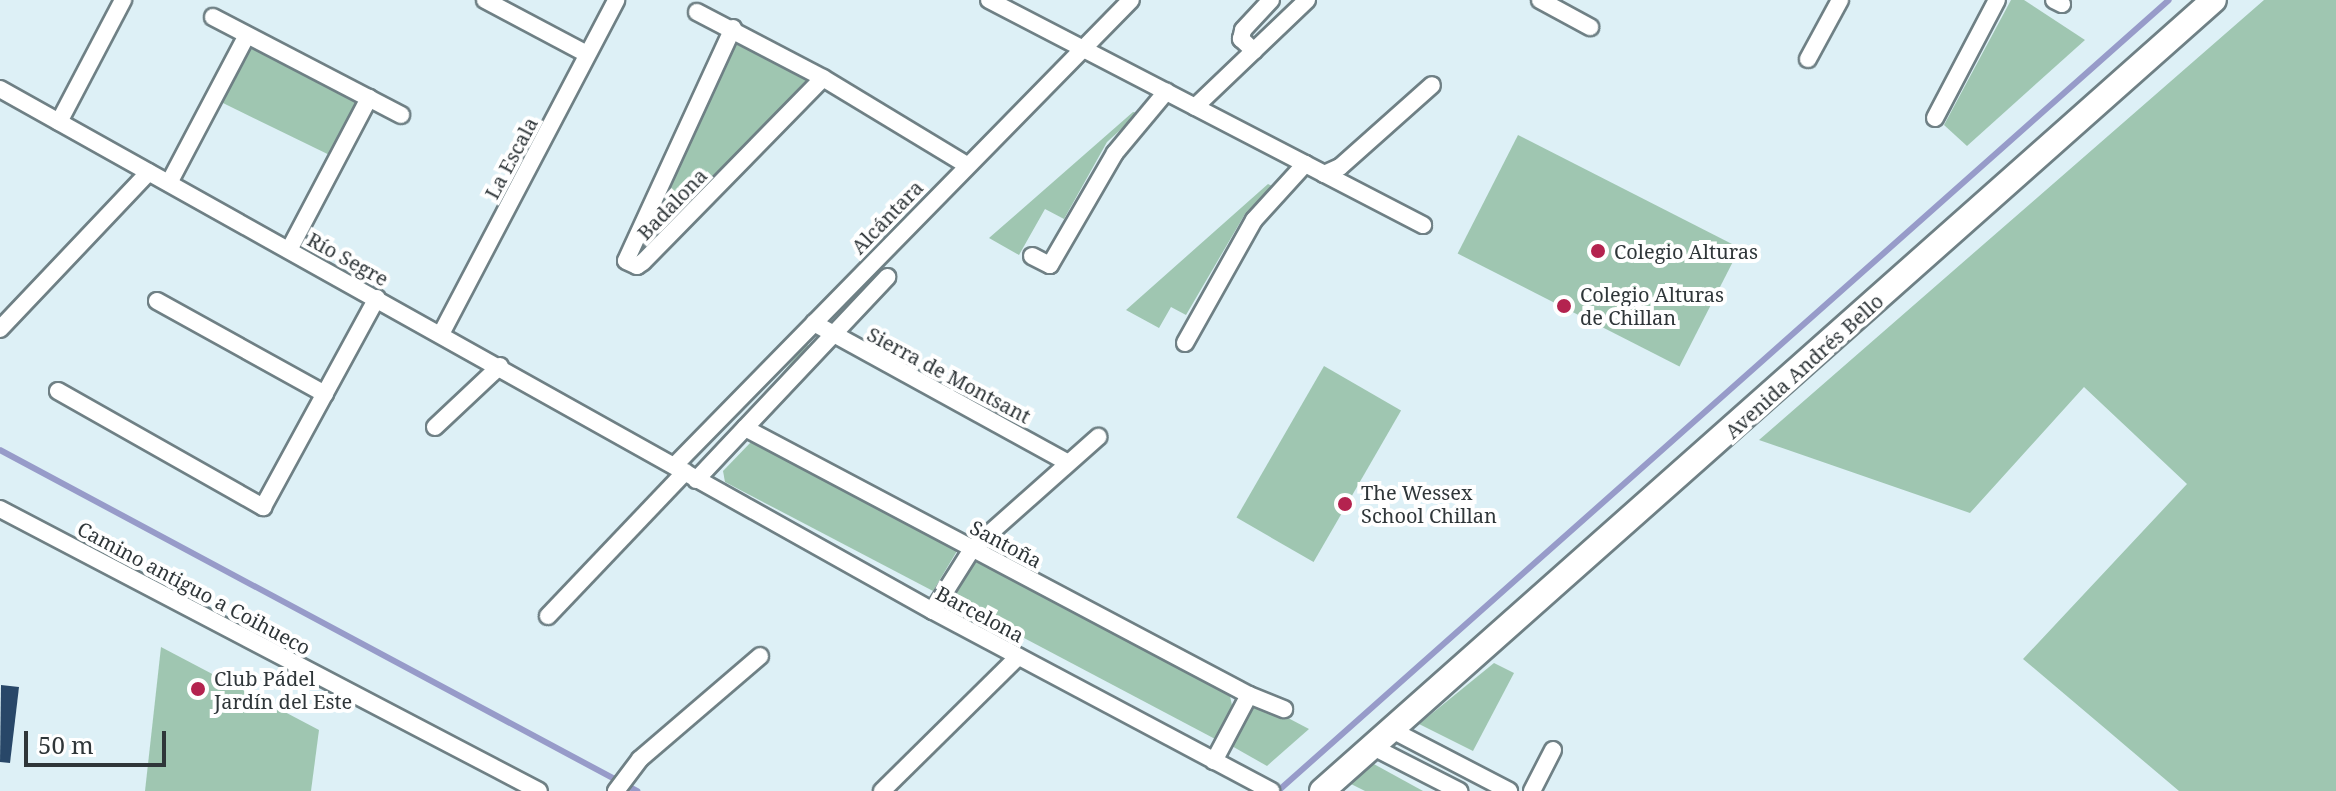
<!DOCTYPE html>
<meta charset="utf-8">
<style>
body{margin:0}
#map{position:relative;width:2336px;height:791px;overflow:hidden;background:#ddf0f6;font-family:"Noto Serif",serif}
div>[style]{position:absolute}
.green>*{inset:0;background:#9fc6b1;transform-origin:0 0}
.stream>*{height:6px;margin:-3px;padding:0 3px;transform-origin:3px;border-radius:3px;background:#979bc9}
.building>*{inset:0;background:#284768}
.roads{filter:drop-shadow(2px 0 #6f8085) drop-shadow(-2px 0 #6f8085) drop-shadow(0 2px #6f8085) drop-shadow(0 -2px #6f8085)}
.street>*{height:16px;margin:-8px;padding:0 8px;transform-origin:8px;border-radius:8px;background:#fff}
.secondary>*{height:24px;margin:-12px;padding:0 12px;transform-origin:12px;border-radius:12px;background:#fff}
.dots>*{width:22px;height:22px;translate:-50% -50%;box-sizing:border-box;border:4px solid #fff;border-radius:50%}
span{translate:-50% -50%;white-space:nowrap;text-align:center;line-height:1.15;-webkit-text-stroke:8px #fff;paint-order:stroke}
.street-label{font-size:20px;color:#2f3639}
.poi-label{font-size:20px;color:#2f3639}
.left{translate:0 -50%;text-align:left}
.scale{position:absolute;left:24px;top:731px;width:142px;height:36px;box-sizing:border-box;border:4px solid #2f3639;border-top:0;padding-left:10px;font-size:24px;line-height:28px;white-space:nowrap;color:#2f3639;-webkit-text-stroke:6px #fff;paint-order:stroke}
</style>
<div id="map">
<div class="green">
<div style="clip-path:polygon(2011px 0,2024px 0,2085px 40px,1967px 146px,1944px 125px)"></div>
<div style="clip-path:polygon(2264px 0,2336px 0,2336px 791px,2179px 791px,2023px 659px,2187px 484px,2084px 387px,1970px 513px,1759px 440px)"></div>
<div style="clip-path:polygon(736px 33px,818px 81px,640px 263px,632px 260px)"></div>
<div style="left:250px;top:45px;width:126px;height:64px;rotate:26deg"></div>
<div style="clip-path:polygon(1133px 112px,1139px 113px,1107px 142px,1064px 219px,1045px 209px,1019px 255px,989px 238px)"></div>
<div style="left:1518px;top:135px;width:249px;height:133px;rotate:27deg"></div>
<div style="clip-path:polygon(1268px 184px,1274px 187px,1245px 214px,1186px 315px,1171px 307px,1159px 328px,1126px 310px)"></div>
<div style="left:806px;top:344px;width:6px;height:166px;rotate:39deg"></div>
<div style="left:1324px;top:366px;width:89px;height:175px;rotate:30deg"></div>
<div style="clip-path:polygon(752px 441px,957px 551px,933px 591px,725px 482px,723px 471px)"></div>
<div style="clip-path:polygon(976px 559px,1230px 696px,1233px 710px,1217px 740px,950px 599px)"></div>
<div style="clip-path:polygon(161px 647px,319px 730px,311px 791px,145px 791px)"></div>
<div style="clip-path:polygon(1494px 663px,1514px 673px,1473px 751px,1419px 724px)"></div>
<div style="clip-path:polygon(1254px 700px,1309px 729px,1267px 766px,1230px 745px)"></div>
<div style="clip-path:polygon(1372px 763px,1423px 791px,1365px 791px,1349px 783px)"></div>
</div>
<div class="stream">
<div style="left:0;top:450px;width:723px;rotate:28.16deg"></div>
<div style="left:1278px;top:791px;width:1191px;rotate:-41.6deg"></div>
</div>
<div class="building">
<div style="clip-path:polygon(1px 685px,19px 687px,10px 763px,0 762px)"></div>
</div>
<div class="roads">
<div class="street">
<div style="left:485px;top:0;width:115px;rotate:27.9deg"></div>
<div style="left:989px;top:0;width:489px;rotate:27.4deg"></div>
<div style="left:1540px;top:0;width:57px;rotate:28.4deg"></div>
<div style="left:2054px;top:0;width:9px;rotate:27deg"></div>
<div style="left:697px;top:12px;width:142px;rotate:27.6deg"></div>
<div style="left:823px;top:78px;width:166px;rotate:31.2deg"></div>
<div style="left:213px;top:17px;width:212px;rotate:27.5deg"></div>
<div style="left:733px;top:28px;width:256px;rotate:114.7deg"></div>
<div style="left:626px;top:261px;width:12px;rotate:24deg"></div>
<div style="left:637px;top:266px;width:7px;rotate:-34deg"></div>
<div style="left:643px;top:262px;width:257px;rotate:-45.6deg"></div>
<div style="left:1254px;top:51px;width:18px;rotate:-137deg"></div>
<div style="left:1241px;top:39px;width:9px;rotate:-77deg"></div>
<div style="left:1243px;top:30px;width:41px;rotate:-47deg"></div>
<div style="left:1808px;top:59px;width:67px;rotate:-61.5deg"></div>
<div style="left:0;top:89px;width:1069px;rotate:29.23deg"></div>
<div style="left:933px;top:611px;width:383px;rotate:28deg"></div>
<div style="left:1195px;top:107px;width:155px;rotate:-43.7deg"></div>
<div style="left:1935px;top:118px;width:133px;rotate:-62.3deg"></div>
<div style="left:59px;top:122px;width:138px;rotate:-62.3deg"></div>
<div style="left:1324px;top:174px;width:17px;rotate:-24deg"></div>
<div style="left:1340px;top:167px;width:123px;rotate:-41.7deg"></div>
<div style="left:169px;top:183px;width:167px;rotate:-62.2deg"></div>
<div style="left:289px;top:250px;width:172px;rotate:-62.2deg"></div>
<div style="left:1032px;top:256px;width:20px;rotate:27deg"></div>
<div style="left:1050px;top:265px;width:129px;rotate:-59.9deg"></div>
<div style="left:1115px;top:153px;width:80px;rotate:-50.1deg"></div>
<div style="left:157px;top:301px;width:192px;rotate:29deg"></div>
<div style="left:814px;top:323px;width:286px;rotate:28.8deg"></div>
<div style="left:0;top:329px;width:216px;rotate:-46.5deg"></div>
<div style="left:441px;top:334px;width:377px;rotate:-62.3deg"></div>
<div style="left:1185px;top:343px;width:141px;rotate:-60.7deg"></div>
<div style="left:1254px;top:220px;width:76px;rotate:-47.7deg"></div>
<div style="left:58px;top:391px;width:236px;rotate:29.5deg"></div>
<div style="left:263px;top:507px;width:238px;rotate:-61.4deg"></div>
<div style="left:435px;top:427px;width:89px;rotate:-43.2deg"></div>
<div style="left:745px;top:428px;width:570px;rotate:27.91deg"></div>
<div style="left:1249px;top:695px;width:75px;rotate:117.9deg"></div>
<div style="left:675px;top:465px;width:651px;rotate:-45.56deg"></div>
<div style="left:696px;top:480px;width:279px;rotate:-46.7deg"></div>
<div style="left:0;top:509px;width:608px;rotate:27.62deg"></div>
<div style="left:933px;top:611px;width:73px;rotate:-57.8deg"></div>
<div style="left:972px;top:549px;width:169px;rotate:-41.6deg"></div>
<div style="left:548px;top:616px;width:199px;rotate:-46.4deg"></div>
<div style="left:1249px;top:695px;width:38px;rotate:22deg"></div>
<div style="left:1392px;top:730px;width:132px;rotate:27.5deg"></div>
<div style="left:1373px;top:747px;width:97px;rotate:27.1deg"></div>
<div style="left:616px;top:791px;width:40px;rotate:-53deg"></div>
<div style="left:640px;top:759px;width:158px;rotate:-40.6deg"></div>
<div style="left:882px;top:791px;width:191px;rotate:-44.6deg"></div>
<div style="left:1532px;top:791px;width:46px;rotate:-62.9deg"></div>
</div>
<div class="secondary">
<div style="left:1322px;top:791px;width:1192px;rotate:-41.57deg"></div>
</div>
</div>
<div class="dots">
<div style="left:1598px;top:251px;background:#b4234f"></div>
<div style="left:1564px;top:306px;background:#b4234f"></div>
<div style="left:1345px;top:504px;background:#b4234f"></div>
<div style="left:198px;top:689px;background:#b4234f"></div>
</div>
<div class="street-label">
<span style="left:511px;top:158px;rotate:-62deg">La Escala</span>
<span style="left:672px;top:204px;rotate:-46deg">Badalona</span>
<span style="left:887px;top:217px;rotate:-46deg">Alcántara</span>
<span style="left:348px;top:259px;rotate:29deg">Río Segre</span>
<span style="left:1804px;top:366px;rotate:-42deg">Avenida Andrés Bello</span>
<span style="left:949px;top:375px;rotate:28deg">Sierra de Montsant</span>
<span style="left:1006px;top:544px;rotate:28deg">Santoña</span>
<span style="left:194px;top:588px;rotate:28deg">Camino antiguo a Coihueco</span>
<span style="left:980px;top:614px;rotate:28deg">Barcelona</span>
</div>
<div class="poi-label">
<span class="left" style="left:1614px;top:251px">Colegio Alturas</span>
<span class="left" style="left:1580px;top:306px">Colegio Alturas<br>de Chillan</span>
<span class="left" style="left:1361px;top:504px">The Wessex<br>School Chillan</span>
<span class="left" style="left:214px;top:690px">Club Pádel<br>Jardín del Este</span>
</div>
<div class="scale">50 m</div>
</div>
